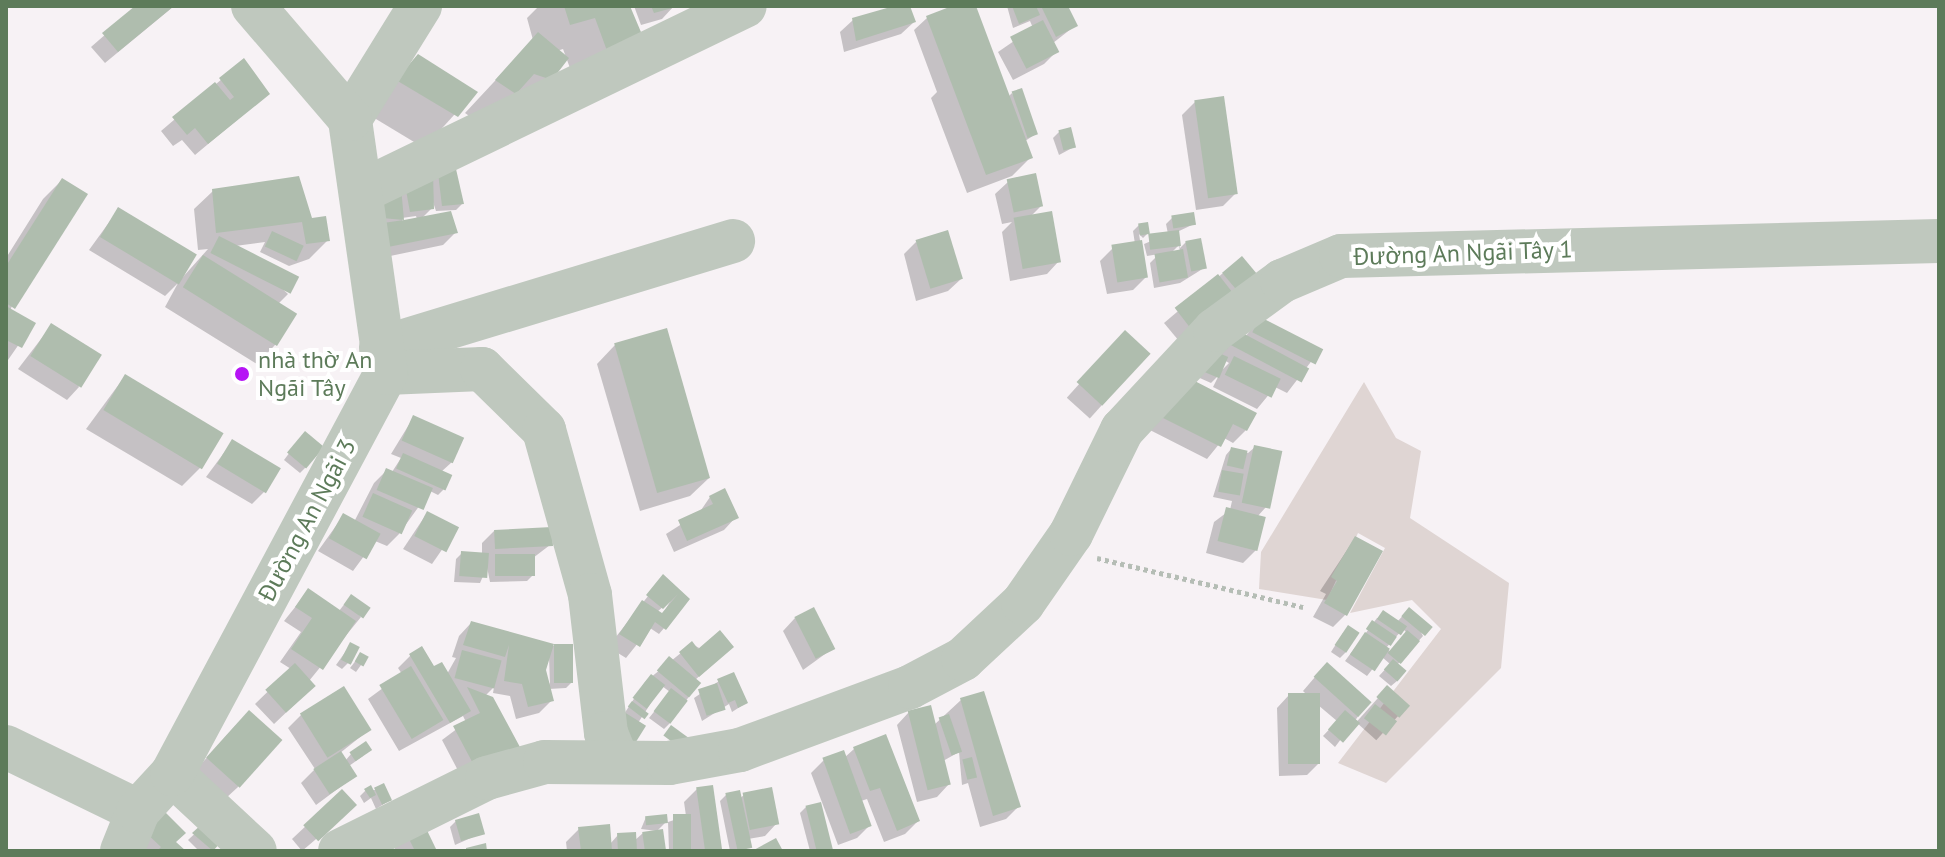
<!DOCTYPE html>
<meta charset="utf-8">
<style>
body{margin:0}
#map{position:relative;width:1945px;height:857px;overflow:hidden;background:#f7f2f5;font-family:"PT Sans",sans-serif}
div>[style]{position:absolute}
.green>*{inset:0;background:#dfd5d3}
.shadow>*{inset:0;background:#0003;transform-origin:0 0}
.building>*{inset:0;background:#afbdae;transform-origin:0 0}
.path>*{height:5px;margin-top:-2.5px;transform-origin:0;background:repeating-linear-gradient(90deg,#b5bdb5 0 4px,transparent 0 8px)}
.minor>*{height:44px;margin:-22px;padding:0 22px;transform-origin:22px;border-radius:22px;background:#bfc8be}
.dots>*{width:22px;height:22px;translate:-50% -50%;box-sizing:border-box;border:4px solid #fff;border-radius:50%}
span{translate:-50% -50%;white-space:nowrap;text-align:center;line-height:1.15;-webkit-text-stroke:8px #fff;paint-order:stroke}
.street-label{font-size:24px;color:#5d7b5a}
.poi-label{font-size:24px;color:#5d7b5a}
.left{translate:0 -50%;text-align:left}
.frame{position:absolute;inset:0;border:8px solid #5d7b5a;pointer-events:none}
</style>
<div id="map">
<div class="green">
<div style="clip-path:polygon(1364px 382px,1396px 438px,1421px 451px,1410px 518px,1509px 583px,1501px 668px,1386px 783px,1338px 763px,1441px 629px,1412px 600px,1350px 613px,1385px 548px,1358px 533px,1327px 600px,1259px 589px,1261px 552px)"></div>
</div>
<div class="shadow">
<div style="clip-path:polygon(138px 6px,174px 6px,105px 63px,91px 47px)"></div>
<div style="clip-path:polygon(539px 6px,628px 6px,644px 43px,578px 90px,563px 49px,557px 51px,551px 78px,482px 125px,465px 113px,533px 40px,527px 18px)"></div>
<div style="clip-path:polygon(634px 6px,674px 6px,662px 19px,641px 25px)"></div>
<div style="clip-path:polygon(908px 6px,914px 22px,901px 34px,844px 52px,840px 32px,853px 20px)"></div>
<div style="clip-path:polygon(957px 6px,974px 6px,1008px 97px,1012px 93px,1036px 134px,1025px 141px,1031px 157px,1012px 176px,967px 193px,931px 98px,937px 92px,914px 30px,927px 18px)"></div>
<div style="clip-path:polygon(1007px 6px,1066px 6px,1076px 25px,1053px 43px,1057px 51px,1044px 64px,1013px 80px,998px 52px,1033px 28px,1030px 21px,1013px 28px)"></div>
<div style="clip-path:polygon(419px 57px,475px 92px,424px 148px,366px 113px)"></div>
<div style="clip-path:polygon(243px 61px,268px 94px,195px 155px,182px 140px,173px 146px,161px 131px)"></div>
<div style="clip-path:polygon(1195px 102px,1236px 193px,1223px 206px,1196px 210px,1182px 115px)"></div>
<div style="clip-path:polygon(1059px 132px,1074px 147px,1059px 155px,1053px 138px)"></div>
<div style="clip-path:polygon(evenodd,439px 175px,462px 204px,456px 210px,436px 211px,431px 196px,432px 208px,422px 218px,456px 232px,443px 245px,371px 260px,373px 202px,439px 175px,416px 216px,417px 219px,402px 222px,402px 218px,416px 216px)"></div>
<div style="clip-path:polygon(62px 180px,10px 311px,33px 324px,8px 360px,6px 258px,43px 199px)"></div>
<div style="clip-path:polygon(1008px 182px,1041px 206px,1030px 217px,1059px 261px,1047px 274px,1010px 281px,1002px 232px,1012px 222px,1002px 224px,995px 194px)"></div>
<div style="clip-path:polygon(213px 191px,310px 220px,328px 240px,309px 259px,289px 266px,260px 252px,265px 242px,235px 246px,288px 294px,278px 304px,275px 345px,257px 364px,165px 307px,178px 283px,165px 296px,89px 250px,118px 210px,182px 278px,208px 249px,198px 250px,194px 209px)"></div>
<div style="clip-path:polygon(evenodd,1172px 218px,1194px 224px,1177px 232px,1180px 248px,1186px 242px,1204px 268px,1180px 283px,1154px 288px,1150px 263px,1159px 254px,1147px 256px,1144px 244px,1168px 234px,1166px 224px,1172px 218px,1179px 245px,1180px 252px,1170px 254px,1179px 245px)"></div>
<div style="clip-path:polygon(1139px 225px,1148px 233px,1143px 238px,1139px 234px,1146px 277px,1133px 290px,1107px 294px,1100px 261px,1113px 248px,1135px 244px,1133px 231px)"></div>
<div style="clip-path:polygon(916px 242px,961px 279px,948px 291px,916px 301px,904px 254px)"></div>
<div style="clip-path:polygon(1223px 273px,1255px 274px,1179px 341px,1164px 323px)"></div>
<div style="clip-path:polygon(evenodd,1260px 319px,1320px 350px,1287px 393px,1275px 387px,1257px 409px,1213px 387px,1219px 375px,1211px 383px,1193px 375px,1223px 344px,1245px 337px,1260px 319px,1224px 360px,1229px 363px,1218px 374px,1224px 360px)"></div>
<div style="clip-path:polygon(51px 326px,79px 387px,67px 400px,18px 369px)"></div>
<div style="left:1125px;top:333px;width:31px;height:87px;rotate:42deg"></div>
<div style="clip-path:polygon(615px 345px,709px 478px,690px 496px,640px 511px,597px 364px)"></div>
<div style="clip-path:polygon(125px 376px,201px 467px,182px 486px,86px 429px)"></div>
<div style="clip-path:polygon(1173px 391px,1246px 430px,1233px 443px,1224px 438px,1207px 459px,1144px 427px)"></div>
<div style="clip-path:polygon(413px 418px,452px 462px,441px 472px,444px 489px,438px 495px,430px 491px,399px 534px,387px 546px,375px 541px,353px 571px,318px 551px,343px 516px,354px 522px,374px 483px,387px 470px,392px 472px,401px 458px,391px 454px)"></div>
<div style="clip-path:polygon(299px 440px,306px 467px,300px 473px,284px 460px)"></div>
<div style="clip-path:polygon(232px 442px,265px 491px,252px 504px,206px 477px)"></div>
<div style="clip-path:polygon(1255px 447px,1266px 507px,1257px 517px,1256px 550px,1243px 563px,1206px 553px,1214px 522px,1230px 510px,1232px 501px,1213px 497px,1226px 455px,1231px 449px,1248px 453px)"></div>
<div style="clip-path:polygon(710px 497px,736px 517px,724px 530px,674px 552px,666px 534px,699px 513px)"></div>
<div style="clip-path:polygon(427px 513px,457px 528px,432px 564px,403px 549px)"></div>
<div style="clip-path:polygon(495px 530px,550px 545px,533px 558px,533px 575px,527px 581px,490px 582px,487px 567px,480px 583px,454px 582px,456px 559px,462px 553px,482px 555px,482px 543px)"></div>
<div style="clip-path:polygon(1355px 538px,1345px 615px,1333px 627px,1313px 617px,1326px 594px,1320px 591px)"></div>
<div style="clip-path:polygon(evenodd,663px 577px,688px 600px,659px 634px,650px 628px,626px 658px,608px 647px,663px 577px,671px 600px,662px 615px,657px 612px,671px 600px)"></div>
<div style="clip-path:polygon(308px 591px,339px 611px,346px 602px,361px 617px,309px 681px,314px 686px,274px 724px,255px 704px,291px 669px,280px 662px,301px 632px,284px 621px)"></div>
<div style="clip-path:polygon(evenodd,1409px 609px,1423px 636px,1397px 665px,1397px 681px,1391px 686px,1379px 676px,1390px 664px,1382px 657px,1367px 676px,1345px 661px,1377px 618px,1397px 622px,1409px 609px,1403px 629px,1407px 633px,1391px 652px,1386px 648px,1403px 629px)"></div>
<div style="clip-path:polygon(795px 618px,832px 649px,803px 670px,783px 631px)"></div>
<div style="clip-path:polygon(evenodd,471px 623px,554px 646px,571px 646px,572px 682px,566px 688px,549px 689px,552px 700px,539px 713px,516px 719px,510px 696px,493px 693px,494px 687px,485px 696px,518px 748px,464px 782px,442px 740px,466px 722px,463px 716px,399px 751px,368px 699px,402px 674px,398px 668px,411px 655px,447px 674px,456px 658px,452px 657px,459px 636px,471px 623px,549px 656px,550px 685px,544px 670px,549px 656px)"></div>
<div style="clip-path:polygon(1343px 633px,1346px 652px,1340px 658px,1331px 652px)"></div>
<div style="clip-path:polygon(351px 644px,348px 663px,342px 669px,336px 665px)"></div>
<div style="clip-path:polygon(692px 644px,719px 659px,695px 680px,698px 684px,670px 723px,664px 729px,649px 718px,670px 692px,662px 686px,638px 723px,624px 714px,645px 682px)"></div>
<div style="clip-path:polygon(361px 654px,366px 658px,356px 672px,350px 668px)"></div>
<div style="clip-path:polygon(1315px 677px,1369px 702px,1335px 747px,1323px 736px,1337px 721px,1318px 705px,1320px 762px,1307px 775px,1279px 776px,1277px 708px,1289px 695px,1307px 695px,1303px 691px)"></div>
<div style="clip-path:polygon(719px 681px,746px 703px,732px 712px,729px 704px,702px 721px,694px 698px)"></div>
<div style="left:1387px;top:688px;width:27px;height:46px;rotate:42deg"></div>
<div style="clip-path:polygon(961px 700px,1019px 806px,1006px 819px,980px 827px,968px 783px,962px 785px,959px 752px,943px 761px,949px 784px,937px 797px,917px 802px,897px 725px,909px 712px,934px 725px)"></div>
<div style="clip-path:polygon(301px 715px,369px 730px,340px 753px,345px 761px,351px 754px,363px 756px,349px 766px,355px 776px,316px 805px,301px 783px,315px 769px,288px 728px)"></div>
<div style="clip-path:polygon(236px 725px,238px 787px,225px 799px,194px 772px)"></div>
<div style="clip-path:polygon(854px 749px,918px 821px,905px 834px,884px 842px,867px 799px,861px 801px,870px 825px,857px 838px,838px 845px,811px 773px,824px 760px,844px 758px)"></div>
<div style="clip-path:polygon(697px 789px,720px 851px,669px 851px,668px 822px,686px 816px,684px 802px)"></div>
<div style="clip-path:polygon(366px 790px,376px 790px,390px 800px,376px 809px,371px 798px,364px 803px,360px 796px)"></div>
<div style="clip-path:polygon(342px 792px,342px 817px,302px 851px,292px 839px)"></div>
<div style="clip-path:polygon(726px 795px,739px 799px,744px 795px,777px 823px,765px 836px,748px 839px,746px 851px,730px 851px,720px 801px)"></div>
<div style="clip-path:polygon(806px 807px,831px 851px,810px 851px,800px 813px)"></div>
<div style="clip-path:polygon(646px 817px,666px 822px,657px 831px,641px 829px)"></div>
<div style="clip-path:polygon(456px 821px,482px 833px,455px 845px,450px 827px)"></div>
<div style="clip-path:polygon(202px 827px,218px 842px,210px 851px,199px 851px,188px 840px)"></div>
<div style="clip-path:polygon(579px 829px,610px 844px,618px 835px,634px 841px,643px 833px,664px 851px,567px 851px,566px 842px)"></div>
<div style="clip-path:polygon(405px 831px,435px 851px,396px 851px,393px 844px)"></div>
<div style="clip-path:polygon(136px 832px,174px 842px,183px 851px,135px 851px)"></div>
</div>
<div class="building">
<div style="clip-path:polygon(135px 6px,174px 6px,118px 52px,102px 33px)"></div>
<div style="clip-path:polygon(564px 6px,630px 6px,646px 44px,610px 59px,595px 18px,570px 25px)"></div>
<div style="clip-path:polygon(651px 6px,676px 6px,676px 7px,654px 13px)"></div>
<div style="clip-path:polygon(894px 6px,910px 6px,916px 22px,856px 41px,852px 18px)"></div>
<div style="clip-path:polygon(952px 6px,976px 6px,1033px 158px,986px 175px,926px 16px)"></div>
<div style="clip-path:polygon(1012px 6px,1036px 6px,1040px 15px,1019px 24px)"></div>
<div style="clip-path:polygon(1041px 6px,1068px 6px,1078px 26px,1056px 37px)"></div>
<div style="left:1043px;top:20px;width:36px;height:37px;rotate:63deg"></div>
<div style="clip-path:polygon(538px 32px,569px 58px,552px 80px,534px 74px,516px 94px,495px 80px)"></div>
<div style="clip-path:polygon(418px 54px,478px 92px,458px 117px,396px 80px)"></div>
<div style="clip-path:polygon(244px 58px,270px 94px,208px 144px,195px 128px,187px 135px,172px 117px,215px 82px,230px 100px,234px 97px,219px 78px)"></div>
<div style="left:1022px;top:88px;width:49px;height:11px;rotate:71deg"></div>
<div style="left:1224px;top:96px;width:99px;height:30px;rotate:82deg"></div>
<div style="left:1071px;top:127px;width:21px;height:13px;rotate:76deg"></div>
<div style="clip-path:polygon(456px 169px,464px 204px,442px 206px,438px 173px)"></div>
<div style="left:1036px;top:173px;width:34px;height:30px;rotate:78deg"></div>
<div style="clip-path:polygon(433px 174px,434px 209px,410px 212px,405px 185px)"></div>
<div style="clip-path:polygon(299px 176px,312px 218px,326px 216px,330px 241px,306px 244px,302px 222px,216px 233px,212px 189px)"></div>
<div style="clip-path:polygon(62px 178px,88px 194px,15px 309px,6px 303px,6px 266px)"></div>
<div style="clip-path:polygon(401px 187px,404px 220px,451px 211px,458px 233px,383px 248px,376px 224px,404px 220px,382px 218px,378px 194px)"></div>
<div style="left:118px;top:207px;width:92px;height:35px;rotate:31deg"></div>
<div style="left:1052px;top:211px;width:52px;height:39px;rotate:80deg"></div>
<div style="left:1194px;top:212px;width:13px;height:23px;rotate:81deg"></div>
<div style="left:1148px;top:222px;width:12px;height:10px;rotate:81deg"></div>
<div style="left:948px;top:230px;width:51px;height:34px;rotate:73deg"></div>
<div style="left:1179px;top:230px;width:16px;height:31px;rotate:83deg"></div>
<div style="left:272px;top:231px;width:35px;height:17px;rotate:25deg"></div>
<div style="left:219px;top:236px;width:90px;height:19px;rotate:27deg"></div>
<div style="left:1201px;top:238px;width:31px;height:16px;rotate:79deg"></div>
<div style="left:1142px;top:240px;width:38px;height:31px;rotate:81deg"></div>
<div style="left:1183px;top:249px;width:29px;height:29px;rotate:80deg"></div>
<div style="left:203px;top:255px;width:111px;height:38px;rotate:32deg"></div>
<div style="left:1242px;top:256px;width:25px;height:26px;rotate:50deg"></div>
<div style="left:1218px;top:274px;width:28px;height:55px;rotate:52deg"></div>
<div style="clip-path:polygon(6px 306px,36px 323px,22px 348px,6px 340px)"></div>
<div style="left:1260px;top:317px;width:71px;height:17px;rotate:27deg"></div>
<div style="left:51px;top:323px;width:60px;height:39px;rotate:32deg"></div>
<div style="left:667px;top:328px;width:156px;height:55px;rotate:74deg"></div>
<div style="left:1235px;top:329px;width:84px;height:16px;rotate:28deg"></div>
<div style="left:1125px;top:330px;width:35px;height:71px;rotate:43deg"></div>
<div style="left:1207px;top:348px;width:23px;height:23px;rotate:23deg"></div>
<div style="left:1234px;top:356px;width:52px;height:21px;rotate:26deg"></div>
<div style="left:125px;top:374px;width:115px;height:42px;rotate:31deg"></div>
<div style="clip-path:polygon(1185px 376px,1257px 413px,1247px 431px,1233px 424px,1221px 447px,1155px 414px)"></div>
<div style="left:413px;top:415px;width:56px;height:28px;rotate:24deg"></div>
<div style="left:305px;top:431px;width:25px;height:28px;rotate:40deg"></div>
<div style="left:232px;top:439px;width:57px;height:29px;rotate:31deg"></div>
<div style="left:1254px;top:445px;width:29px;height:59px;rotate:12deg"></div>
<div style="left:1231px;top:447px;width:17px;height:19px;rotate:13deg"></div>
<div style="left:403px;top:453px;width:54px;height:17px;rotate:24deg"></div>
<div style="left:386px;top:468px;width:51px;height:24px;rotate:23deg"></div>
<div style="left:1222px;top:470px;width:22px;height:22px;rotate:10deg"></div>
<div style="clip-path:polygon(725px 488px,739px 518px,687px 541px,678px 520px,713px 504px,709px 496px)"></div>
<div style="left:373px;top:493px;width:43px;height:26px;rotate:24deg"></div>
<div style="left:1226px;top:507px;width:41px;height:35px;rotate:14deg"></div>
<div style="left:427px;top:511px;width:36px;height:28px;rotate:27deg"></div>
<div style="left:343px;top:513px;width:43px;height:29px;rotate:29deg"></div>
<div style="left:552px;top:527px;width:19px;height:58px;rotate:87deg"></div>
<div style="clip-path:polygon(1355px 536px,1383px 551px,1347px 616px,1324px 603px,1337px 581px,1331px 577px)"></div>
<div style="left:461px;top:551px;width:28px;height:25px;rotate:4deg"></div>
<div style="left:535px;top:554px;width:22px;height:40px;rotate:90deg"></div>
<div style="clip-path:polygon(663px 574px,690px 599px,666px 630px,655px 622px,640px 647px,619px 634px,642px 600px,662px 613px,678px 594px,663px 609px,646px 595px)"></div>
<div style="clip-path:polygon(308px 588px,356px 621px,323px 670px,291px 649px,312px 618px,295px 607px)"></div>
<div style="left:351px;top:594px;width:24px;height:13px;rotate:35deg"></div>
<div style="left:814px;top:607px;width:47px;height:22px;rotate:63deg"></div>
<div style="left:1409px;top:607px;width:31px;height:12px;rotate:40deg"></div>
<div style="left:1383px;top:610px;width:29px;height:11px;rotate:34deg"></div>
<div style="left:1372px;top:620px;width:30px;height:11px;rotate:34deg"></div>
<div style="clip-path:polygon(471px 621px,554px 644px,546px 670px,554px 701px,528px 707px,522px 684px,504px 681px,509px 645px,505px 657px,463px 645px)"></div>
<div style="left:1348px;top:625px;width:14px;height:24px;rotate:34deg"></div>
<div style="clip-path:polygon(720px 630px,734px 647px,699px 677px,679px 652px,692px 641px,698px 649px)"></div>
<div style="left:1407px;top:630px;width:17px;height:30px;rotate:40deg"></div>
<div style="left:1365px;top:632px;width:30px;height:27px;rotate:34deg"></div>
<div style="left:350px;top:642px;width:11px;height:20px;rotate:27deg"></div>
<div style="left:554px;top:644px;width:19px;height:39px"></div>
<div style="clip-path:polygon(422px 646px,434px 666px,442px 662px,471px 711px,450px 723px,409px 654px)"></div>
<div style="left:462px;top:650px;width:41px;height:29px;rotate:15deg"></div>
<div style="left:360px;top:652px;width:10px;height:11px;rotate:29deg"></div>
<div style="left:669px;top:656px;width:42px;height:19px;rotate:40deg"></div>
<div style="left:1393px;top:659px;width:18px;height:14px;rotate:41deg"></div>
<div style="left:1327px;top:662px;width:60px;height:20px;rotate:42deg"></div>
<div style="left:295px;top:663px;width:31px;height:40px;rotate:48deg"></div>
<div style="left:411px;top:666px;width:63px;height:37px;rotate:59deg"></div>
<div style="clip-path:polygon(734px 672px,748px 703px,738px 708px,735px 700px,728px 703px,717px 679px)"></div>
<div style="left:651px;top:674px;width:18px;height:30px;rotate:38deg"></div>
<div style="left:717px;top:683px;width:28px;height:20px;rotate:72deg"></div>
<div style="left:1387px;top:685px;width:31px;height:16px;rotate:42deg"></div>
<div style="left:344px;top:686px;width:52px;height:52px;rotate:58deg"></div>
<div style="clip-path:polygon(467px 687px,493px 697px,521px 749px,477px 771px,453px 726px,480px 713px)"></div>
<div style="left:671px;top:688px;width:21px;height:29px;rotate:37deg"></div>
<div style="clip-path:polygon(984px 691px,1021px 807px,993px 816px,960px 698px)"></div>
<div style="left:1288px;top:693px;width:32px;height:71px"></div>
<div style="left:632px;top:701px;width:21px;height:7px;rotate:37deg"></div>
<div style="left:1375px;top:704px;width:28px;height:18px;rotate:38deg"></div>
<div style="left:931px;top:705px;width:82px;height:24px;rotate:76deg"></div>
<div style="left:249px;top:710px;width:45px;height:64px;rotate:42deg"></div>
<div style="left:1345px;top:710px;width:20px;height:26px;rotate:41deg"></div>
<div style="left:624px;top:712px;width:26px;height:20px;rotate:32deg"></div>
<div style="left:949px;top:714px;width:40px;height:11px;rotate:71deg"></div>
<div style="left:671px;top:725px;width:22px;height:13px;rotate:36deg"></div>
<div style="clip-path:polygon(886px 734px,920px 821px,897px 831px,880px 788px,870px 791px,853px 747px)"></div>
<div style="left:366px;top:741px;width:11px;height:20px;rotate:56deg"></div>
<div style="left:844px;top:750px;width:81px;height:23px;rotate:70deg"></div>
<div style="left:341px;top:751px;width:30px;height:33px;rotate:57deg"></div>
<div style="left:972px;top:757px;width:21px;height:10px;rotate:76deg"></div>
<div style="left:384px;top:783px;width:19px;height:11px;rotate:65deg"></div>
<div style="clip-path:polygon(371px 785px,376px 795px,370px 798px,364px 789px)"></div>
<div style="left:713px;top:785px;width:67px;height:17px;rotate:82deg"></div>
<div style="left:772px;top:787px;width:38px;height:30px;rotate:79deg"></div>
<div style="left:342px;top:789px;width:22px;height:53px;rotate:47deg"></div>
<div style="left:740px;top:790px;width:59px;height:15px;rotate:78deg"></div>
<div style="left:821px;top:802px;width:50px;height:16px;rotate:76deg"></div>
<div style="clip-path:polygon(163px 810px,186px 833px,176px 842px,186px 851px,157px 851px,161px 847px,142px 829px)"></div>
<div style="left:479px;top:813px;width:22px;height:25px;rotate:74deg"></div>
<div style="left:667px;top:814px;width:9px;height:22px;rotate:84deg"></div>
<div style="left:673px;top:814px;width:18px;height:36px"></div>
<div style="clip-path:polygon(422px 820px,437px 851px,415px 851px,404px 829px)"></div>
<div style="clip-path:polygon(202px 824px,221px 842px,213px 851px,192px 833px)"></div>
<div style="clip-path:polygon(610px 824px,612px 851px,581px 851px,578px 827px)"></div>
<div style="left:663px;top:829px;width:22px;height:21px;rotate:82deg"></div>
<div style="left:636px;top:832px;width:19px;height:19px;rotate:87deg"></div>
<div style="clip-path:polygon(776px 838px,783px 851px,752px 851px)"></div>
<div style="clip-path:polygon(486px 843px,487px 851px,466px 851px,466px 848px)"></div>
</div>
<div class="path">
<div style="left:1097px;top:558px;width:212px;rotate:13.4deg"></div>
</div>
<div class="minor">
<div style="left:350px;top:119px;width:133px;rotate:-58.2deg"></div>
<div style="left:362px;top:191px;width:425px;rotate:-25.8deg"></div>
<div style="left:381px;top:348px;width:368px;rotate:-16.9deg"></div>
<div style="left:386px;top:373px;width:96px;rotate:-2.4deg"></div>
<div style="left:482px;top:369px;width:87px;rotate:44.5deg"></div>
<div style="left:544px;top:430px;width:171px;rotate:74.4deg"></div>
<div style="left:590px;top:595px;width:139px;rotate:83.4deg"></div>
<div style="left:606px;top:733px;width:29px;rotate:68deg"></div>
<div style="left:6px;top:747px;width:147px;rotate:25.9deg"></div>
<div style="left:172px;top:774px;width:113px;rotate:42.9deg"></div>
<div style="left:122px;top:851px;width:43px;rotate:-68.2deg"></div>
<div style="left:138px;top:811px;width:50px;rotate:-47.4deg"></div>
<div style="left:172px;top:774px;width:455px;rotate:-61.9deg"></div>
<div style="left:386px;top:373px;width:257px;rotate:-98.1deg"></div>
<div style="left:350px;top:119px;width:149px;rotate:-130.6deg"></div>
<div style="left:340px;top:851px;width:164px;rotate:-26.4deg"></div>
<div style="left:487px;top:778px;width:60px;rotate:-15.4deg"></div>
<div style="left:545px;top:762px;width:124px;rotate:0.5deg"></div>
<div style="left:669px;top:763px;width:72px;rotate:-10.4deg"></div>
<div style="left:740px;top:750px;width:181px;rotate:-20.3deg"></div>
<div style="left:910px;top:687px;width:60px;rotate:-27.8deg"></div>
<div style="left:963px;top:659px;width:82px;rotate:-43deg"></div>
<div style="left:1023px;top:603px;width:84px;rotate:-55.2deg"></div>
<div style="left:1071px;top:534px;width:116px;rotate:-63.9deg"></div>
<div style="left:1122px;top:430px;width:137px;rotate:-47.1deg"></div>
<div style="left:1215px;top:330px;width:83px;rotate:-36.2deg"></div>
<div style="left:1282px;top:281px;width:64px;rotate:-23deg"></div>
<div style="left:1341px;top:256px;width:598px;rotate:-1.44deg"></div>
</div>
<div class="dots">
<div style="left:242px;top:374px;background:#b614f5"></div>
</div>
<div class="street-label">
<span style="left:1463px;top:253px;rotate:-2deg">Đường An Ngãi Tây 1</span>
<span style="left:307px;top:520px;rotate:-62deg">Đường An Ngãi 3</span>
</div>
<div class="poi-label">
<span class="left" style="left:258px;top:374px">nhà thờ An<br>Ngãi Tây</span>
</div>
<div class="frame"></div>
</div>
